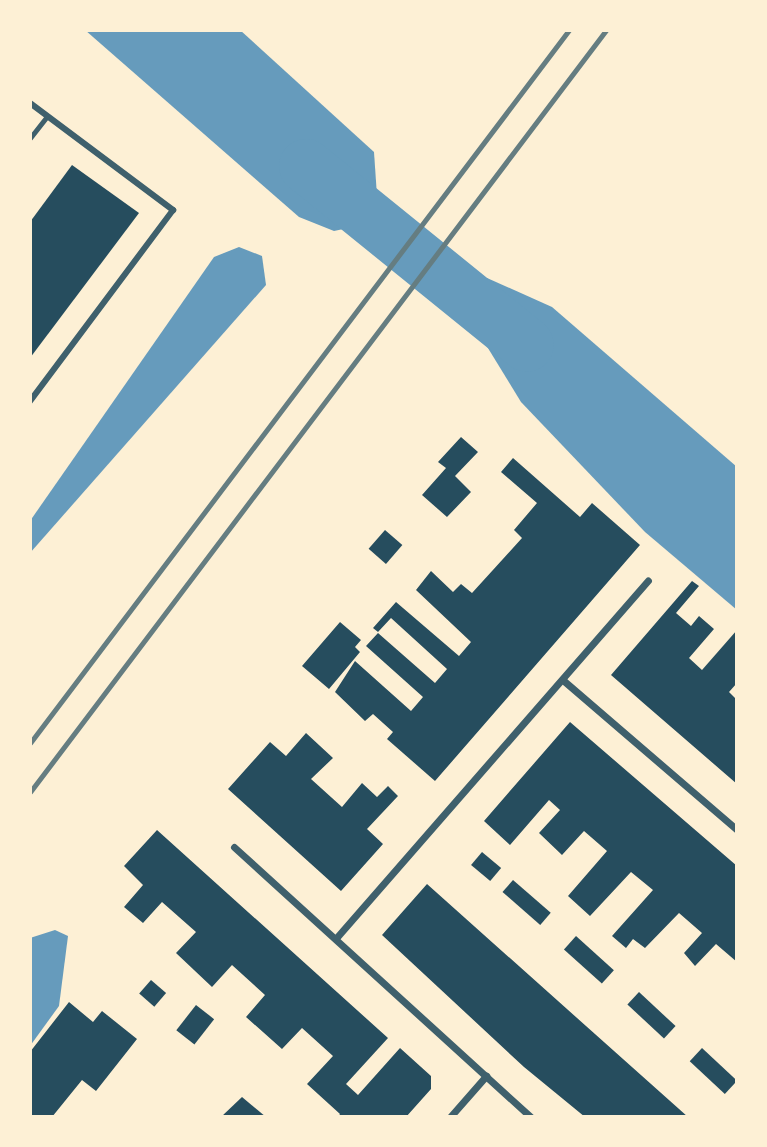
<!DOCTYPE html>
<style>
body{margin:0}
#map{position:relative;width:767px;height:1147px;overflow:hidden;background:#fdf0d5;font-family:Lato,sans-serif}
div>[style]{position:absolute}
.water>*{inset:0;background:#669bbc}
.canal>*{height:54px;margin:-27px;padding:0 27px;transform-origin:27px;border-radius:27px;background:#669bbc}
.building>*{inset:0;background:#264d5e;transform-origin:0 0}
.service>*{height:5px;margin:-2.5px;padding:0 2.5px;transform-origin:2.5px;border-radius:2.5px;background:#3f606c}
.pedestrian>*{height:6px;margin:-3px;padding:0 3px;transform-origin:3px;border-radius:3px;background:#3f606c}
.minor>*{height:7px;margin:-3.5px;padding:0 3.5px;transform-origin:3.5px;border-radius:3.5px;background:#3f606c}
.rail>*{height:5px;margin:-2.5px;padding:0 2.5px;transform-origin:2.5px;border-radius:2.5px;background:#657d81}
span{translate:-50% -50%;white-space:nowrap;text-align:center;line-height:1.15;-webkit-text-stroke:5px #fdf0d5;paint-order:stroke}
.frame{position:absolute;inset:0;border:32px solid #fdf0d5;pointer-events:none}
</style>
<div id="map">
<div class="water">
<div style="clip-path:polygon(85px 30px,240px 30px,374px 152px,377px 196px,353px 227px,334px 231px,299px 217px)"></div>
<div style="clip-path:polygon(239px 247px,262px 256px,266px 285px,30px 553px,30px 521px,214px 257px)"></div>
<div style="clip-path:polygon(487px 278px,552px 307px,737px 467px,737px 610px,645px 532px,521px 402px,464px 309px)"></div>
<div style="clip-path:polygon(55px 930px,68px 936px,59px 1006px,30px 1046px,30px 938px)"></div>
</div>
<div class="canal">
<div style="left:306px;top:166px;width:284px;rotate:39deg"></div>
</div>
<div class="building">
<div style="clip-path:polygon(72px 165px,139px 213px,30px 358px,30px 222px)"></div>
<div style="clip-path:polygon(461px 437px,478px 452px,455px 476px,471px 492px,447px 517px,422px 495px,446px 468px,438px 462px)"></div>
<div style="clip-path:polygon(513px 458px,580px 517px,592px 503px,640px 545px,435px 781px,387px 739px,393px 732px,373px 714px,365px 721px,335px 692px,355px 661px,411px 711px,423px 697px,366px 646px,378px 633px,435px 683px,447px 669px,391px 618px,378px 632px,373px 628px,396px 602px,459px 656px,471px 642px,416px 590px,431px 571px,453px 592px,461px 584px,472px 593px,522px 538px,514px 530px,537px 503px,501px 472px)"></div>
<div style="left:385px;top:530px;width:23px;height:25px;rotate:41deg"></div>
<div style="clip-path:polygon(692px 581px,699px 586px,676px 613px,691px 626px,699px 616px,714px 629px,689px 658px,702px 670px,737px 630px,737px 683px,729px 692px,737px 700px,737px 784px,611px 675px)"></div>
<div style="clip-path:polygon(340px 622px,361px 640px,355px 647px,360px 652px,329px 689px,302px 666px)"></div>
<div style="clip-path:polygon(570px 722px,737px 866px,737px 962px,716px 944px,695px 966px,684px 953px,702px 933px,679px 913px,645px 948px,633px 939px,626px 948px,612px 936px,653px 890px,631px 872px,590px 916px,568px 896px,607px 851px,584px 831px,562px 855px,539px 833px,560px 810px,549px 800px,510px 845px,484px 821px)"></div>
<div style="clip-path:polygon(306px 733px,333px 758px,311px 779px,342px 807px,362px 783px,377px 797px,388px 786px,398px 796px,367px 829px,383px 844px,341px 891px,228px 789px,270px 742px,286px 756px)"></div>
<div style="clip-path:polygon(157px 830px,388px 1038px,346px 1084px,358px 1095px,400px 1048px,431px 1076px,431px 1089px,406px 1117px,338px 1117px,340px 1114px,307px 1084px,333px 1056px,302px 1028px,282px 1049px,246px 1017px,265px 995px,232px 965px,212px 987px,176px 953px,196px 932px,162px 902px,143px 923px,124px 907px,143px 885px,124px 866px)"></div>
<div style="left:482px;top:852px;width:25px;height:17px;rotate:40deg"></div>
<div style="left:513px;top:880px;width:50px;height:16px;rotate:41deg"></div>
<div style="clip-path:polygon(427px 884px,586px 1026px,688px 1117px,585px 1117px,524px 1067px,382px 935px)"></div>
<div style="left:576px;top:936px;width:51px;height:18px;rotate:42deg"></div>
<div style="left:151px;top:980px;width:20px;height:18px;rotate:41deg"></div>
<div style="left:639px;top:992px;width:50px;height:17px;rotate:43deg"></div>
<div style="clip-path:polygon(69px 1002px,93px 1022px,102px 1011px,137px 1039px,96px 1091px,82px 1080px,52px 1117px,30px 1117px,30px 1052px)"></div>
<div style="left:196px;top:1005px;width:23px;height:32px;rotate:38deg"></div>
<div style="left:702px;top:1048px;width:48px;height:18px;rotate:43deg"></div>
<div style="clip-path:polygon(242px 1097px,266px 1117px,221px 1117px)"></div>
</div>
<div class="service">
<div style="left:30px;top:138px;width:28px;rotate:-52deg"></div>
</div>
<div class="pedestrian">
<div style="left:30px;top:103px;width:179px;rotate:36.8deg"></div>
<div style="left:173px;top:210px;width:239px;rotate:126.8deg"></div>
</div>
<div class="minor">
<div style="left:564px;top:681px;width:228px;rotate:40.7deg"></div>
<div style="left:234px;top:847px;width:401px;rotate:42.3deg"></div>
<div style="left:337px;top:937px;width:473px;rotate:-48.9deg"></div>
<div style="left:450px;top:1117px;width:55px;rotate:-48.7deg"></div>
</div>
<div class="rail">
<div style="left:30px;top:743px;width:894px;rotate:-52.91deg"></div>
<div style="left:30px;top:792px;width:955px;rotate:-52.91deg"></div>
</div>
<div class="frame"></div>
</div>
